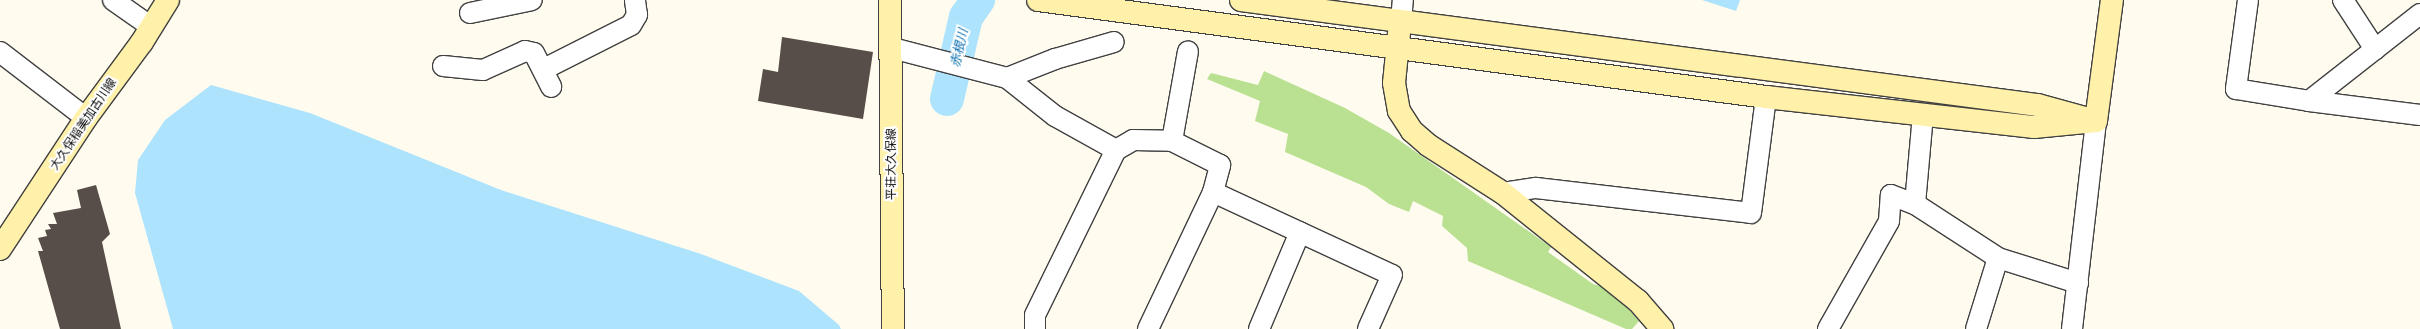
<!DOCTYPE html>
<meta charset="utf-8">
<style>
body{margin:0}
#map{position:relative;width:2420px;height:329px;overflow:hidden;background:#fffbef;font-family:"Noto Serif","Noto Sans JP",serif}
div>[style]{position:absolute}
.forest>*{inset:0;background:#b9e191}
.water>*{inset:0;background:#ade3fd}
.river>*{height:34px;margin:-17px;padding:0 17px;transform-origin:17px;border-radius:17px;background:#ade3fd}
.building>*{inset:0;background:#584e49}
.roads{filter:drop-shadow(1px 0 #414141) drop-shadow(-1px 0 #414141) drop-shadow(0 1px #414141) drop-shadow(0 -1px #414141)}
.street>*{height:20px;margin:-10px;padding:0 10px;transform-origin:10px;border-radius:10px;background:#fff}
.secondary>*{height:22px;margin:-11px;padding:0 11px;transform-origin:11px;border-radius:11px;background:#fff1aa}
span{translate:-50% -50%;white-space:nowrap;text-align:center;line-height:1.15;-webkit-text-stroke:4px #fff;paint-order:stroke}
.street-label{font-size:12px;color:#0e0e0e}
.water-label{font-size:13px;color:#096eae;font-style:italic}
</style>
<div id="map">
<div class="forest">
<div style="clip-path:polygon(1264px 71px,1345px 108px,1389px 133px,1551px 247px,1548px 252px,1593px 284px,1604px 287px,1626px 306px,1639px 321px,1632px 329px,1626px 329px,1468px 261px,1467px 248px,1442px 226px,1443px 216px,1413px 201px,1409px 212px,1389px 204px,1366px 187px,1285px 152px,1288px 134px,1255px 121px,1260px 101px,1207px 79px,1211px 73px,1258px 85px)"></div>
</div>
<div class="water">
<div style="clip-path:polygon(1702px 0,1740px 0,1736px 11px)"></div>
<div style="clip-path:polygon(211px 85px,310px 113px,501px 190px,701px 254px,799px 291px,839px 325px,841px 329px,173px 329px,135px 193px,138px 160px,165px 120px)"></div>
</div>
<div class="river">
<div style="left:947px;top:99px;width:84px;rotate:-77deg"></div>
<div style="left:966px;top:17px;width:21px;rotate:-55deg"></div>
</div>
<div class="building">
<div style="clip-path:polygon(782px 37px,873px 52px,863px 119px,758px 101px,763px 69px,778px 72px)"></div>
<div style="clip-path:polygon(96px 185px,110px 234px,102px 242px,121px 329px,60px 329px,38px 251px,43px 251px,38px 238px,47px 236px,45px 230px,51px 229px,48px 224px,57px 224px,53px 213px,81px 208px,77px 190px)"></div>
</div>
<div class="roads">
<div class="street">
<div style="left:113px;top:0;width:45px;rotate:35.1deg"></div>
<div style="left:2248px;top:0;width:90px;rotate:97.7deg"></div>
<div style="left:2236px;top:89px;width:74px;rotate:9.3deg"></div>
<div style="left:2309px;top:101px;width:112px;rotate:7.2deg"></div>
<div style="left:2343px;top:0;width:59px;rotate:56.9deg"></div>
<div style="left:470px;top:13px;width:63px;rotate:-11.8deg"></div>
<div style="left:1401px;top:21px;width:21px;rotate:-85deg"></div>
<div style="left:892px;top:48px;width:119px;rotate:14.6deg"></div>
<div style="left:1007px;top:78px;width:52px;rotate:-21.6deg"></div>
<div style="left:1055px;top:59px;width:61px;rotate:-16.1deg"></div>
<div style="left:0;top:52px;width:108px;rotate:37.5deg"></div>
<div style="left:443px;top:66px;width:40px;rotate:5.7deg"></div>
<div style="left:483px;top:70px;width:46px;rotate:-24.3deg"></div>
<div style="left:525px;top:51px;width:9px;rotate:13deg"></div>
<div style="left:534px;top:53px;width:38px;rotate:63deg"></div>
<div style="left:544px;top:69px;width:97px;rotate:-26.8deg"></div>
<div style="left:631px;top:25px;width:12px;rotate:-59deg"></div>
<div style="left:637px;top:15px;width:15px;rotate:-98deg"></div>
<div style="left:1007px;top:78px;width:61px;rotate:38.4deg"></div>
<div style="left:1055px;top:116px;width:70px;rotate:29.1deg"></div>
<div style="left:2309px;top:101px;width:141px;rotate:-38.1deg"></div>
<div style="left:1213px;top:192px;width:197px;rotate:24.9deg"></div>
<div style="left:1392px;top:275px;width:59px;rotate:114deg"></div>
<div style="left:1503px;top:193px;width:33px;rotate:-9deg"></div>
<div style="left:1536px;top:188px;width:216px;rotate:6.6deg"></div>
<div style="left:1751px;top:213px;width:117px;rotate:-82.6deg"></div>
<div style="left:1915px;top:204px;width:89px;rotate:-84.9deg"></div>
<div style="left:1035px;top:329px;width:14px;rotate:-90deg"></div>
<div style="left:1035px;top:315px;width:184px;rotate:-63.9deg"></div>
<div style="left:1116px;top:150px;width:20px;rotate:-30deg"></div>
<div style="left:1133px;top:140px;width:39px;rotate:1deg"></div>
<div style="left:1172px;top:141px;width:91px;rotate:-79.9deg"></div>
<div style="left:1148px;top:329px;width:152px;rotate:-64.6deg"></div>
<div style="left:1213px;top:192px;width:28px;rotate:-75deg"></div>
<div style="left:1220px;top:165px;width:54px;rotate:-153.4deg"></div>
<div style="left:1259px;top:329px;width:105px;rotate:-67.1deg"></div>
<div style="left:1828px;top:329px;width:124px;rotate:-60.5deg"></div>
<div style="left:1889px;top:221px;width:26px;rotate:-86deg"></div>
<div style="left:1891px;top:195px;width:26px;rotate:21deg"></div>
<div style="left:1915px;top:204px;width:99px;rotate:33deg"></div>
<div style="left:1998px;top:258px;width:84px;rotate:17.4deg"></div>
<div style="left:1976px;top:329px;width:74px;rotate:-72.8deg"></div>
<div style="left:2072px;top:329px;width:209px;rotate:-83.4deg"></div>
</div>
<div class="secondary">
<div style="left:890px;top:0;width:329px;rotate:89.5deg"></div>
<div style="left:1038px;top:0;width:734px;rotate:7.59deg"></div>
<div style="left:1766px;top:97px;width:270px;rotate:6.4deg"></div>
<div style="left:2034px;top:127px;width:62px;rotate:-5.5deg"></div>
<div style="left:1241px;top:0;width:804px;rotate:7.51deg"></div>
<div style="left:2038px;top:105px;width:49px;rotate:15.5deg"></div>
<div style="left:1399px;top:33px;width:50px;rotate:95.7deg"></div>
<div style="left:1394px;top:83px;width:28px;rotate:80deg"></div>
<div style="left:1399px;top:111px;width:24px;rotate:57deg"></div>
<div style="left:1412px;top:131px;width:21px;rotate:41deg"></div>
<div style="left:1428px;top:145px;width:89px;rotate:32.6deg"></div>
<div style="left:1503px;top:193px;width:173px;rotate:38.7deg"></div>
<div style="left:1638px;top:301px;width:37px;rotate:49deg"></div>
<div style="left:2096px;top:121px;width:122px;rotate:-82.5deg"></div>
<div style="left:0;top:249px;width:157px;rotate:-56.7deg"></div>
<div style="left:86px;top:118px;width:94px;rotate:-53.6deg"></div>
<div style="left:142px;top:42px;width:49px;rotate:-58.2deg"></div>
</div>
</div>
<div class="street-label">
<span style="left:83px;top:124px;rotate:-56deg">大久保稲美加古川線</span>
<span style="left:891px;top:164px;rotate:-90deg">平荘大久保線</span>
</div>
<div class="water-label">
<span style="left:959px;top:48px;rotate:-77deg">赤根川</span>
</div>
</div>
